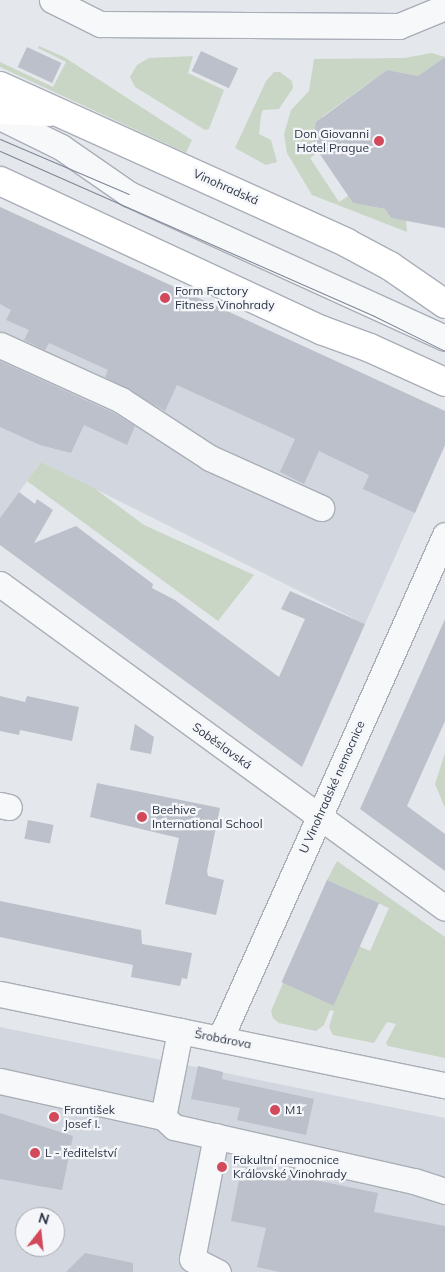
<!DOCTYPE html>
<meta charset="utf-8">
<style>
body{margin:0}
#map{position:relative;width:445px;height:1272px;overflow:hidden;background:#e4e7ec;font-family:Mulish,sans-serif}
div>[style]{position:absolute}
.built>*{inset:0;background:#d2d6de}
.green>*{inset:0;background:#c9d6c5}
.building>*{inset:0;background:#bbc0ca;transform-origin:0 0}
.roads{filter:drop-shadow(1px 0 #a9aeb7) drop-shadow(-1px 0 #a9aeb7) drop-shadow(0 1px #a9aeb7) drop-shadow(0 -1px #a9aeb7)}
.minor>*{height:25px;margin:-12.5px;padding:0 12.5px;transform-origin:12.5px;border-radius:12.5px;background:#f7f8fa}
.major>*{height:28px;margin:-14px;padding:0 14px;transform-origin:14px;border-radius:14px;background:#fff}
.tram>*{height:1px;margin:-0.5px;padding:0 0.5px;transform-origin:0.5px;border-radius:0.5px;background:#7d8696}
.dots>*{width:14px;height:14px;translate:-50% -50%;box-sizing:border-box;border:2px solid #f4f6f9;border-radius:50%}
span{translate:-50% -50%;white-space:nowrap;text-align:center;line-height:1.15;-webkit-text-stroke:4.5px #f4f6f9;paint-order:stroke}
.poi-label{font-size:12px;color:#2b3445}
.right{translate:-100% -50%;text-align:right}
.left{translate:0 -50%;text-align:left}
.street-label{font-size:12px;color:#2b3445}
.north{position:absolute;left:15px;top:1207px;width:50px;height:50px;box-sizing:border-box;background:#f4f6f9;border:1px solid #a4a8b1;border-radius:50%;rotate:16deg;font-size:14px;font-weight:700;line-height:20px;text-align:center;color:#2b3445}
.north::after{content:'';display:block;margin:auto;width:18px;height:22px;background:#d1495b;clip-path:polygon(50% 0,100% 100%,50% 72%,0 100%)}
</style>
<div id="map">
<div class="built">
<div style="clip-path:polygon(0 207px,151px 276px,445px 445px,365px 624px,41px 462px,0 518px)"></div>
<div style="clip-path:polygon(evenodd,0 1027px,445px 1118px,445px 1272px,0 1272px,0 1027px,25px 1217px,55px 1217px,55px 1247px,25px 1247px,25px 1217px)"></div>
</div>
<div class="green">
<div style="clip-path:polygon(39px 46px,64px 57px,192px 140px,186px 153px,0 67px,0 62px,53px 87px,66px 62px,38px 48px)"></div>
<div style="clip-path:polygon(432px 53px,445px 57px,418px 76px,387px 70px,323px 116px,312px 134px,317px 153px,310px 158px,339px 202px,348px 196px,353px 203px,385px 209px,391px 218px,406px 220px,407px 232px,312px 195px,287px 153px,284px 134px,291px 110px,309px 91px,314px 59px,404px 58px)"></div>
<div style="clip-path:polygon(193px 56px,188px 73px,224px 90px,209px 129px,205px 130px,135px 87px,130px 77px,137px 65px,149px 58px)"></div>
<div style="clip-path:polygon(274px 72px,280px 72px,292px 81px,293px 88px,279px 109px,263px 110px,261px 115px,259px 134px,271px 140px,277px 162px,266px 165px,235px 148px,266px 81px)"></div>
<div style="clip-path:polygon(41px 462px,94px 488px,144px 525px,254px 575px,218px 621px,27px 481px)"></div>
<div style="clip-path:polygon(445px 753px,445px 808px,435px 784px)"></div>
<div style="clip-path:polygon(337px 861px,445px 937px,445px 1058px,388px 1046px,386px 1043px,396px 1024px,387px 1022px,374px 1043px,333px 1035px,329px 1027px,334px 1011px,330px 1010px,324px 1025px,316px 1031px,279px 1023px,273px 1018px,271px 1011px,283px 983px,356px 945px,370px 951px,389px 908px,327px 880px)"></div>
</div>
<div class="building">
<div style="left:27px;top:47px;width:38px;height:22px;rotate:25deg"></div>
<div style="left:201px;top:51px;width:41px;height:22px;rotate:25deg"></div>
<div style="clip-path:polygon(445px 57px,445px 228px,391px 218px,385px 209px,353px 203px,313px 144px,316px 122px,387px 70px,418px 76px)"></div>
<div style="clip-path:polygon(0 207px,445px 411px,445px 445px,415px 513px,363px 489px,369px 475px,319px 451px,304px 484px,280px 472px,295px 439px,177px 385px,165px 411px,105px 377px,108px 370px,49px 343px,45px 350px,24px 340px,29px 330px,6px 320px,11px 310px,0 304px)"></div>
<div style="clip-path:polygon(0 361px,114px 413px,135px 426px,127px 445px,84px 425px,71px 453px,40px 445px,0 427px)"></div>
<div style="clip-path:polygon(19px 492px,35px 504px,37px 499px,53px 510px,34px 543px,76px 526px,153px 584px,152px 588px,175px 600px,279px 677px,305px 619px,281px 609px,290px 591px,365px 624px,302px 767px,0 545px,0 518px)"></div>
<div style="clip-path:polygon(445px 619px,445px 721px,407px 806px,445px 834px,445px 871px,360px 809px)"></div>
<div style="clip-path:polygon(0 696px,25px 702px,27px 696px,79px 707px,72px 741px,20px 730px,19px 735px,0 731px)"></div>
<div style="clip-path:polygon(135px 724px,154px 737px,151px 754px,130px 750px)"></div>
<div style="clip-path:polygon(97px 783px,220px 808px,207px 871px,208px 876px,224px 880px,216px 915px,165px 904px,179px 838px,90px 817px)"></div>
<div style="left:28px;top:820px;width:26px;height:19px;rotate:11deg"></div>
<div style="left:327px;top:880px;width:57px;height:112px;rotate:24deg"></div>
<div style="clip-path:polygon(0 901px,141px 930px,142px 944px,192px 953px,187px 979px,182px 978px,180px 986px,131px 977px,133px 965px,0 937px)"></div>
<div style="clip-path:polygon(198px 1066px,223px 1072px,222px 1079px,314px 1099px,306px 1135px,237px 1120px,240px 1108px,191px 1099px)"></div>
<div style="clip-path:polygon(0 1113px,73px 1136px,62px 1190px,0 1179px)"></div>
<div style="clip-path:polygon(242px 1165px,378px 1193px,374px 1212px,445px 1226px,445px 1272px,280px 1272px,257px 1267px,266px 1228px,231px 1221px)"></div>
<div style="clip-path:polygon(85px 1253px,133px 1263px,133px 1272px,66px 1272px)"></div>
</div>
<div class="roads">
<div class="minor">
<div style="left:52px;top:0;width:54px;rotate:26.6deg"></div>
<div style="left:100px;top:24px;width:299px;rotate:0.4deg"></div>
<div style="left:399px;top:26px;width:50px;rotate:-22.4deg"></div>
<div style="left:0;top:117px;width:68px;rotate:26.2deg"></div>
<div style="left:61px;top:147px;width:83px;rotate:34.7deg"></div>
<div style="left:129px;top:194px;width:347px;rotate:24.5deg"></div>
<div style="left:0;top:345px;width:133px;rotate:24.4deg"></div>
<div style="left:121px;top:400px;width:106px;rotate:33.1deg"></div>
<div style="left:210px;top:458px;width:122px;rotate:24.2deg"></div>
<div style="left:0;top:584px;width:550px;rotate:36.06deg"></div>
<div style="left:0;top:805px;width:9px;rotate:13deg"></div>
<div style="left:0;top:994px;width:454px;rotate:11.6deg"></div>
<div style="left:220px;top:1039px;width:552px;rotate:-65.94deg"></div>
<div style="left:0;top:1081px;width:167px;rotate:12.5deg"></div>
<div style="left:163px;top:1117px;width:15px;rotate:42deg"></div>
<div style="left:174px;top:1127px;width:246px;rotate:12.7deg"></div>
<div style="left:414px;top:1181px;width:33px;rotate:18deg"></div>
<div style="left:163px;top:1117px;width:88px;rotate:-78.8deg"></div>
<div style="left:216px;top:1136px;width:125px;rotate:101deg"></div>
<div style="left:192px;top:1259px;width:29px;rotate:27deg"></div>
</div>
<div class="major">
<div style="left:0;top:86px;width:381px;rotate:24.3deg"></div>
<div style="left:347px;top:243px;width:49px;rotate:28.1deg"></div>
<div style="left:390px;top:266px;width:67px;rotate:34.6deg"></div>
<div style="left:0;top:110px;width:49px;rotate:2.3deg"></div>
<div style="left:0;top:181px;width:354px;rotate:24.9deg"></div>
<div style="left:321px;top:330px;width:52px;rotate:20.2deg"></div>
<div style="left:370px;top:348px;width:82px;rotate:24.4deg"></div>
</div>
</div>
<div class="tram">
<div style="left:0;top:139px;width:140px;rotate:23.1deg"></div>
<div style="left:0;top:151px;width:409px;rotate:23.8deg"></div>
<div style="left:374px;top:316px;width:79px;rotate:26.2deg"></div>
</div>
<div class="dots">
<div style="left:379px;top:141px;background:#d1495b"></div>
<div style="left:165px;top:298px;background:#d1495b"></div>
<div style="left:142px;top:817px;background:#d1495b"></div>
<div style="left:275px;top:1110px;background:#d1495b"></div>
<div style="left:54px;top:1117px;background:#d1495b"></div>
<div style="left:35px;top:1153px;background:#d1495b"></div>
<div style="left:222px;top:1167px;background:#d1495b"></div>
</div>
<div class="poi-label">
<span class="right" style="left:369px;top:141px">Don Giovanni<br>Hotel Prague</span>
<span class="left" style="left:175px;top:298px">Form Factory<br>Fitness Vinohrady</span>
<span class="left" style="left:152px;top:817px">Beehive<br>International School</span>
<span class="left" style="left:64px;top:1117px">František<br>Josef I.</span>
<span class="left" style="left:285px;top:1110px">M1</span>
<span class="left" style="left:45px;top:1153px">L - ředitelství</span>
<span class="left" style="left:233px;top:1167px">Fakultní nemocnice<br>Královské Vinohrady</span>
</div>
<div class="street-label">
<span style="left:226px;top:187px;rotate:24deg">Vinohradská</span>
<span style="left:222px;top:746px;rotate:36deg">Soběslavská</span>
<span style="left:332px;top:787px;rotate:-66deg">U Vinohradské nemocnice</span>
<span style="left:223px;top:1039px;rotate:11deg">Šrobárova</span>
</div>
<div class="north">N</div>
</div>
